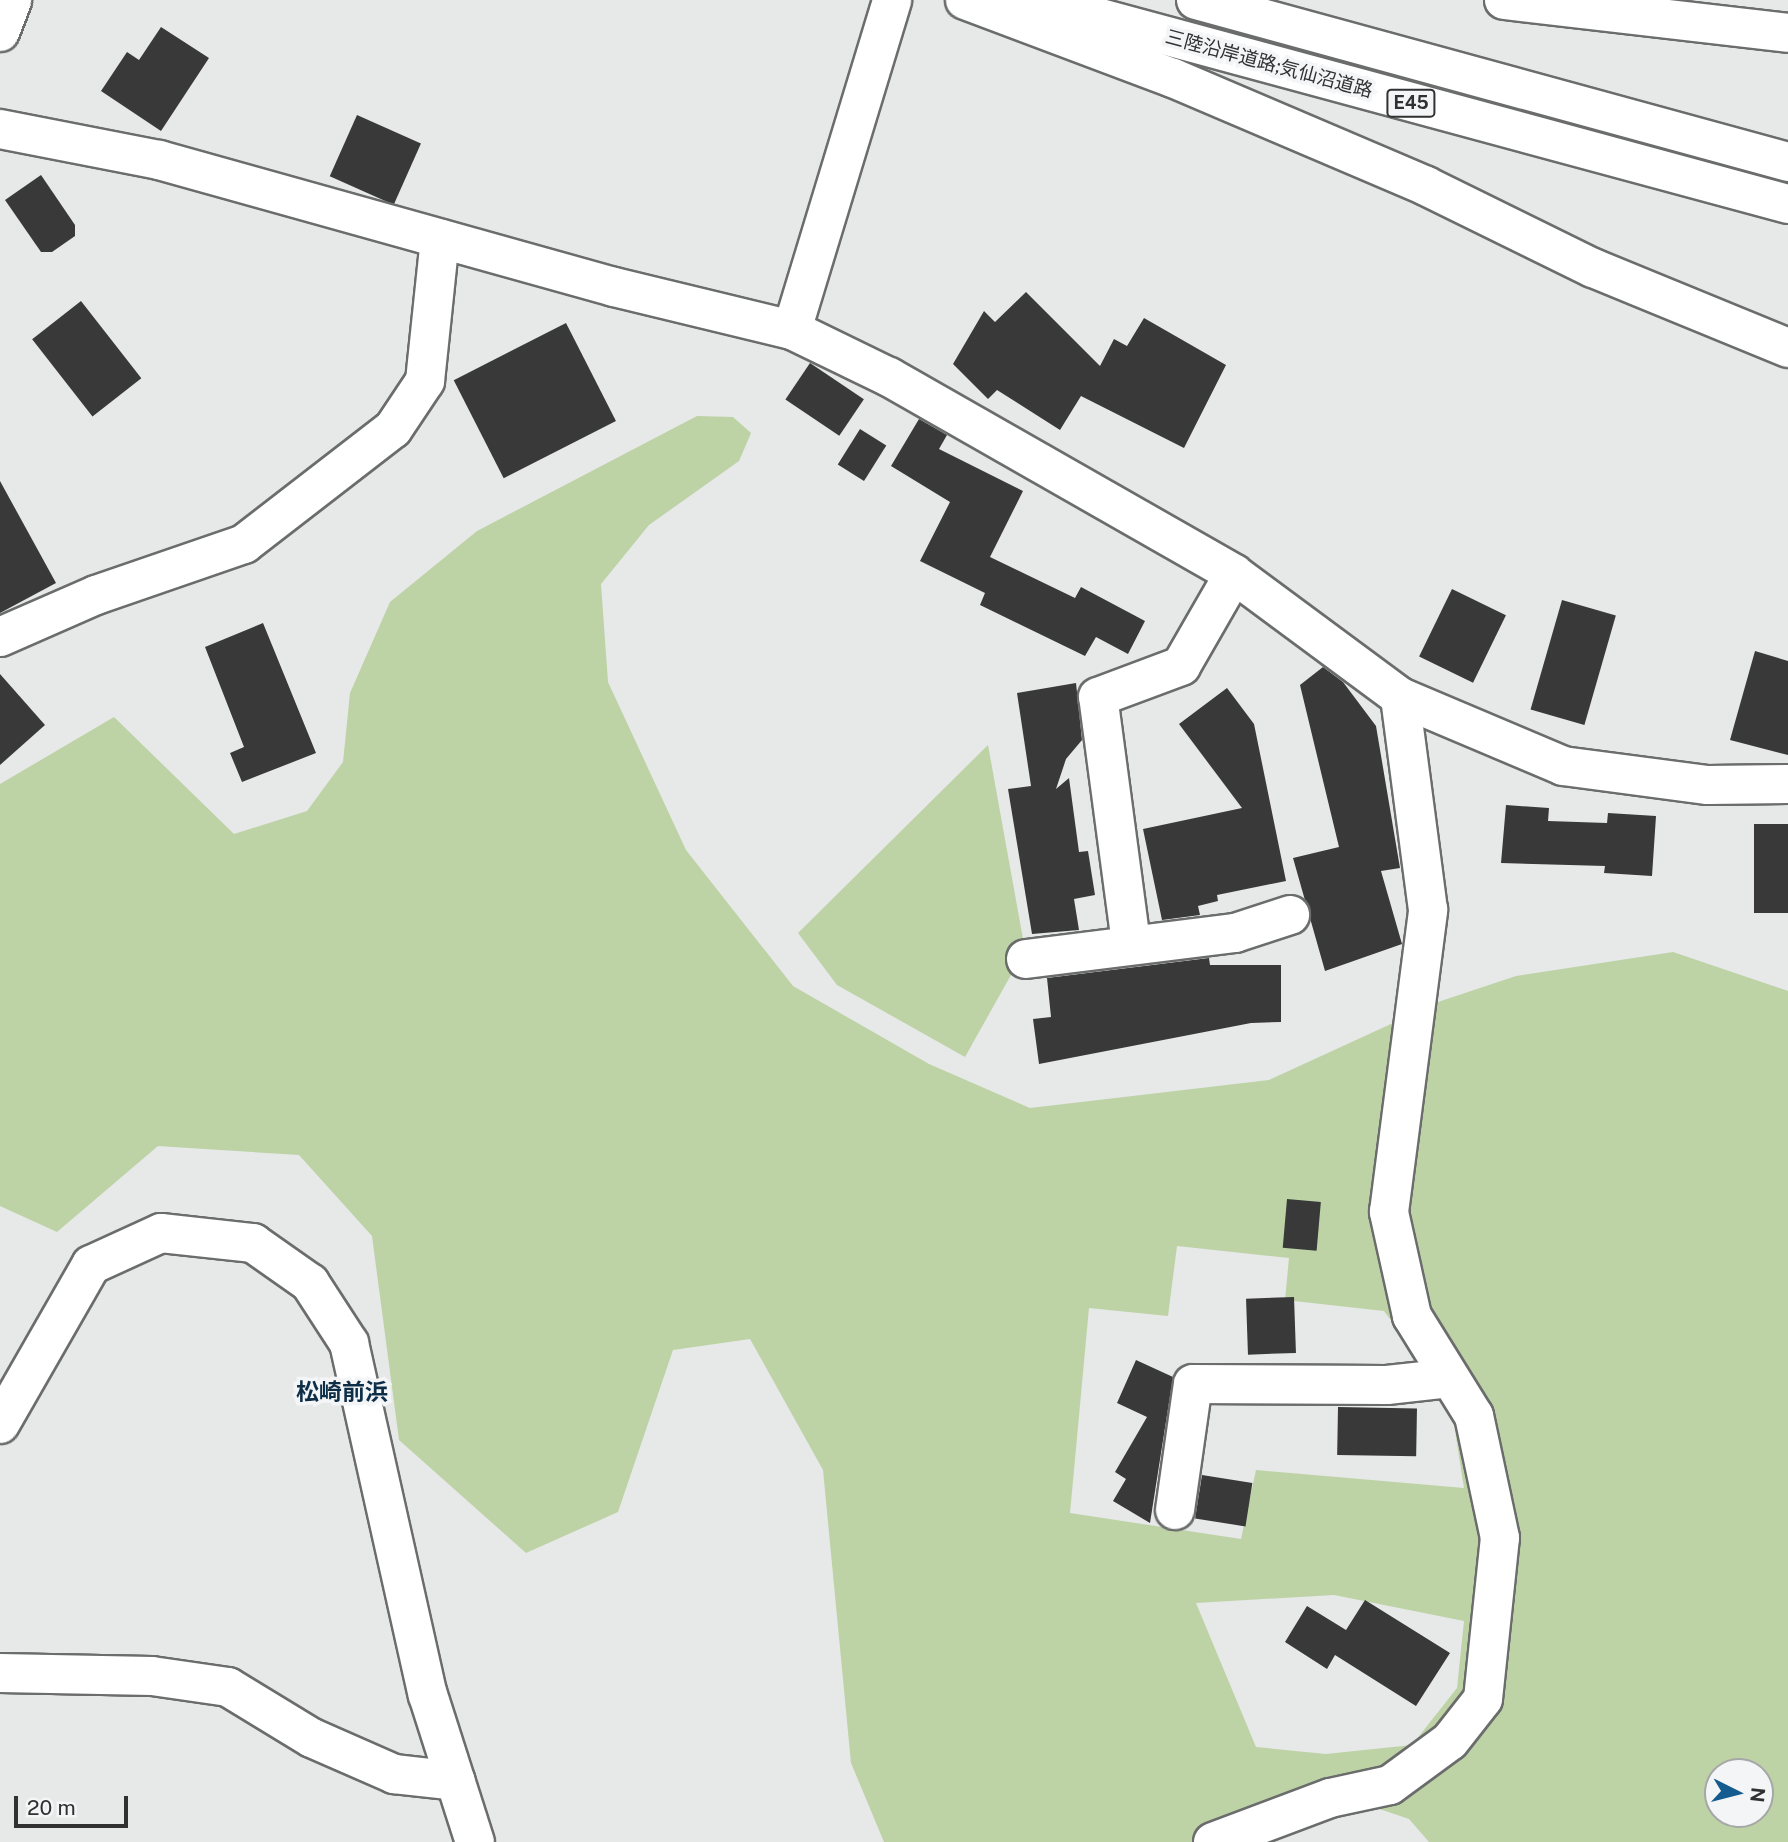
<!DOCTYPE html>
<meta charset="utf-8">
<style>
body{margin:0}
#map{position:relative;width:1788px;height:1842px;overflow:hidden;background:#e7e8e8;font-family:"Public Sans","Noto Sans JP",sans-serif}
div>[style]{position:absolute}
.green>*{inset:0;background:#bdd3a6}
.building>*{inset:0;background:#39393a;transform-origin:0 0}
.roads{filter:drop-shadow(2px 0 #6b6c6c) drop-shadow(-2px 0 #6b6c6c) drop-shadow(0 2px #6b6c6c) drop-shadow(0 -2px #6b6c6c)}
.minor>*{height:38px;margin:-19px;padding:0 19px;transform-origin:19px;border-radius:19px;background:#fff}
.highway>*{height:38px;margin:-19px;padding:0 19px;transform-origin:19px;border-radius:19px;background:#fff}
span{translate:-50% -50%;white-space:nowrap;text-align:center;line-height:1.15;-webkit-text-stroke:7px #f4f5f6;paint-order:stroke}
.shield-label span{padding:2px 5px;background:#f4f5f6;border:2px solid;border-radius:5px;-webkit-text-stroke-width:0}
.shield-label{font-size:18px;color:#313132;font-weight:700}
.street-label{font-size:19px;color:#313132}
.quarter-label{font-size:23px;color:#0e2e48;font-weight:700}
.north{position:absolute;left:1704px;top:1758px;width:70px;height:70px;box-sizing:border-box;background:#f4f5f6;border:2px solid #a6a7a8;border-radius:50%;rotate:96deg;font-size:19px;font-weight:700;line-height:28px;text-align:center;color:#313132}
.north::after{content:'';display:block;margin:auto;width:24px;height:32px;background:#145b8f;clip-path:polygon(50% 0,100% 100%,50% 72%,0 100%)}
.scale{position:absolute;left:14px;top:1796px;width:114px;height:32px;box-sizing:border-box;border:4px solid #313132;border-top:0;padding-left:9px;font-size:21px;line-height:24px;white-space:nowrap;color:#313132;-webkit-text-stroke:5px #f4f5f6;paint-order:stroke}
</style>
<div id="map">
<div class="green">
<div style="clip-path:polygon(evenodd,697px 416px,733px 417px,751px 433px,739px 461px,649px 525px,601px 584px,608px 682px,686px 850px,793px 986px,929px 1064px,1030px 1108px,1269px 1080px,1441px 1001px,1516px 976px,1673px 952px,1788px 991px,1788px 1842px,1429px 1842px,1409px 1819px,1359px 1802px,1259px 1842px,884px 1842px,851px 1763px,823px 1470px,750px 1339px,673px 1350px,618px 1512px,526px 1553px,399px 1440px,372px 1236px,299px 1155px,158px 1146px,57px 1232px,0 1206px,0 784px,114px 717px,234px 834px,307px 811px,343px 762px,350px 693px,390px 602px,477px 531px,697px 416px,1177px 1246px,1289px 1258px,1285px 1300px,1384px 1311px,1450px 1399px,1464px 1488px,1256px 1470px,1241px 1539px,1070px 1513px,1089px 1308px,1168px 1316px,1177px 1246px,697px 416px,1334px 1595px,1464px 1621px,1457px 1688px,1412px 1745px,1326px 1754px,1256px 1747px,1196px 1603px,1334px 1595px,697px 416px,1718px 1772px,1760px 1772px,1760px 1814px,1718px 1814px,1718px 1772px)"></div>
<div style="clip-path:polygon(988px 745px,1025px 950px,965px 1057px,837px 985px,798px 933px)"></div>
</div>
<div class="building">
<div style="clip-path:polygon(161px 27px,209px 58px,161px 131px,101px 91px,127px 52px,139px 60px)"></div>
<div style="left:357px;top:115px;width:70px;height:67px;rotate:24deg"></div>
<div style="clip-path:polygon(41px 175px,75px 225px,75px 236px,52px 252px,41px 252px,5px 200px)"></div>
<div style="clip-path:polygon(1026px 292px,1100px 366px,1114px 339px,1127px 346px,1144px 318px,1226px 365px,1184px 448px,1081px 396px,1060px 430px,997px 390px,988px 399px,953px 364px,984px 311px,995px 322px)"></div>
<div style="left:81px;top:301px;width:98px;height:62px;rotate:52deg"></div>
<div style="left:566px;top:323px;width:110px;height:126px;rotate:63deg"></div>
<div style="left:810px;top:363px;width:65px;height:44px;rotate:34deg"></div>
<div style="clip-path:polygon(919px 419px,947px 435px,939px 449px,1023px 491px,990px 557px,1075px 598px,1081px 587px,1145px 621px,1128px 654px,1096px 637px,1085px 656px,980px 605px,985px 593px,920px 561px,950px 502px,891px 466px)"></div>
<div style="left:860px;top:429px;width:31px;height:42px;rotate:32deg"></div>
<div style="clip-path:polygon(0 481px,56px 583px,0 613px)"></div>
<div style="left:1452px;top:589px;width:60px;height:75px;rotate:26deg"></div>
<div style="left:1562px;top:600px;width:56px;height:114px;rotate:16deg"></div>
<div style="clip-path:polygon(263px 623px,316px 753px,242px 782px,230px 753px,244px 747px,205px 647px)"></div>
<div style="clip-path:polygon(1755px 651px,1788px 661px,1788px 755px,1730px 740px)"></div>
<div style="clip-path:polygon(1323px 667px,1343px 682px,1376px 726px,1400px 868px,1381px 871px,1402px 944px,1325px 971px,1293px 858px,1339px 847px,1300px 685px)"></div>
<div style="clip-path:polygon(0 674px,45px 725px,0 765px)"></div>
<div style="clip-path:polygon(1076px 683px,1082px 740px,1066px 759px,1056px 789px,1069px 778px,1079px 852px,1088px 851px,1095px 895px,1074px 899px,1079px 930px,1032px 934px,1008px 789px,1031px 786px,1017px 693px)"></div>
<div style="clip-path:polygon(1227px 688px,1254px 724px,1286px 881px,1217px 895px,1218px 901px,1198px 906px,1200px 915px,1162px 920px,1143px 829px,1242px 808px,1179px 724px)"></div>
<div style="clip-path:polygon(1506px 805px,1549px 808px,1548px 821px,1607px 823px,1608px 813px,1656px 816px,1652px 876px,1604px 873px,1605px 866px,1501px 863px)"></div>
<div style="left:1754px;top:824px;width:34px;height:89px"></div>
<div style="clip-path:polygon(1209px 958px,1210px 965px,1281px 965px,1281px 1022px,1251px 1023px,1039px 1064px,1033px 1019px,1051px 1017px,1047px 978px)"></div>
<div style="left:1287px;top:1199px;width:34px;height:49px;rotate:5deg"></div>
<div style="left:1294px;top:1297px;width:56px;height:48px;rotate:88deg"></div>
<div style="clip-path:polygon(1136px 1360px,1173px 1377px,1150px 1523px,1113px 1501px,1126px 1479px,1115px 1472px,1147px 1417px,1117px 1403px)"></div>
<div style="left:1338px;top:1407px;width:79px;height:48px;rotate:1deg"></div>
<div style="left:1202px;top:1475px;width:51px;height:44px;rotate:9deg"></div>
<div style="clip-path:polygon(1365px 1600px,1450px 1653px,1416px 1706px,1335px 1655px,1327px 1669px,1285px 1642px,1307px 1606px,1346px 1630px)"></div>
</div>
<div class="roads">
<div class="minor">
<div style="left:0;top:32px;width:34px;rotate:-69deg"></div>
<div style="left:0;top:129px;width:162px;rotate:11deg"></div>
<div style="left:159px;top:160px;width:472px;rotate:15.6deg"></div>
<div style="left:614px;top:287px;width:183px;rotate:13.6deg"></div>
<div style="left:792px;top:330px;width:108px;rotate:25.9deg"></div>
<div style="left:889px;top:377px;width:397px;rotate:29.7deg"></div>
<div style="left:1234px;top:574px;width:207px;rotate:36.5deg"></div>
<div style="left:1400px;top:697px;width:177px;rotate:22.9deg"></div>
<div style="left:1563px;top:766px;width:146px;rotate:7.5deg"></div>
<div style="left:1708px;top:785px;width:80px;rotate:-0.7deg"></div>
<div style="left:792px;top:330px;width:345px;rotate:-73.1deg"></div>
<div style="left:0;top:637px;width:105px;rotate:-23.6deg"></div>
<div style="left:96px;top:595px;width:157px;rotate:-19deg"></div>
<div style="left:244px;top:544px;width:188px;rotate:-37.7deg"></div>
<div style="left:393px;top:429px;width:58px;rotate:-56.3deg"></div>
<div style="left:425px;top:381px;width:143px;rotate:-84deg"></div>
<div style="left:1131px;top:943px;width:248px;rotate:-97.6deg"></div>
<div style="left:1098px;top:697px;width:89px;rotate:-20.5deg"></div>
<div style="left:1181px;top:666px;width:106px;rotate:-60.1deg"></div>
<div style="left:1026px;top:959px;width:211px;rotate:-7.1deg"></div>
<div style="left:1235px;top:933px;width:58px;rotate:-18.1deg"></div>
<div style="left:0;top:1424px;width:183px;rotate:-60.2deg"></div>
<div style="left:91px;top:1265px;width:77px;rotate:-24.6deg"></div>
<div style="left:161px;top:1233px;width:93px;rotate:6.2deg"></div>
<div style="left:253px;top:1243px;width:70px;rotate:35.1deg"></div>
<div style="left:310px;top:1283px;width:72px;rotate:57deg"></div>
<div style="left:349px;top:1343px;width:361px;rotate:77.4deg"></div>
<div style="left:428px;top:1695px;width:154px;rotate:72.3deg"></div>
<div style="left:1175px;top:1510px;width:127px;rotate:-81.9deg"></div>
<div style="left:1193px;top:1384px;width:194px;rotate:0.3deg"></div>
<div style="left:1387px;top:1385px;width:63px;rotate:-6.3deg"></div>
<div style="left:0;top:1673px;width:152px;rotate:1.1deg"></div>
<div style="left:152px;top:1676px;width:77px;rotate:8.2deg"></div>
<div style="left:228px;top:1687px;width:98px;rotate:31.3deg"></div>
<div style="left:312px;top:1738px;width:90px;rotate:23.7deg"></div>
<div style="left:394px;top:1774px;width:62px;rotate:6.4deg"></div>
<div style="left:1213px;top:1842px;width:125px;rotate:-20.6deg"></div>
<div style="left:1330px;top:1798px;width:61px;rotate:-12.2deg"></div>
<div style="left:1390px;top:1785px;width:74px;rotate:-36.3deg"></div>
<div style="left:1450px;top:1741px;width:53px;rotate:-51.8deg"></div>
<div style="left:1483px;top:1699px;width:162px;rotate:-84deg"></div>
<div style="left:1500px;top:1538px;width:125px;rotate:-102deg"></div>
<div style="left:1474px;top:1416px;width:118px;rotate:-121.8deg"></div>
<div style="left:1412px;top:1316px;width:107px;rotate:-102.5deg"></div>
<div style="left:1389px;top:1212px;width:305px;rotate:-82.6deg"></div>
<div style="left:1428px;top:910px;width:215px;rotate:-97.5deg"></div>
</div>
<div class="highway">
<div style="left:965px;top:0;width:222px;rotate:20.6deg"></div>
<div style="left:1173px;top:78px;width:275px;rotate:23.1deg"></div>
<div style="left:1426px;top:186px;width:186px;rotate:26.2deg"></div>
<div style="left:1593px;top:268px;width:211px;rotate:22.3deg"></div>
<div style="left:1034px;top:0;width:781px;rotate:15.14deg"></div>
<div style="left:1196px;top:0;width:614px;rotate:15.3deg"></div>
<div style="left:1504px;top:0;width:286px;rotate:6.6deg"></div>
</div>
</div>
<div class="shield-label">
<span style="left:1411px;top:103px">E45</span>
</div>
<div class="street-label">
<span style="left:1269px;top:64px;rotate:15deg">三陸沿岸道路;気仙沼道路</span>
</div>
<div class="quarter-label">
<span style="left:342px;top:1392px">松崎前浜</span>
</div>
<div class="north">N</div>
<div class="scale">20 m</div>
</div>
